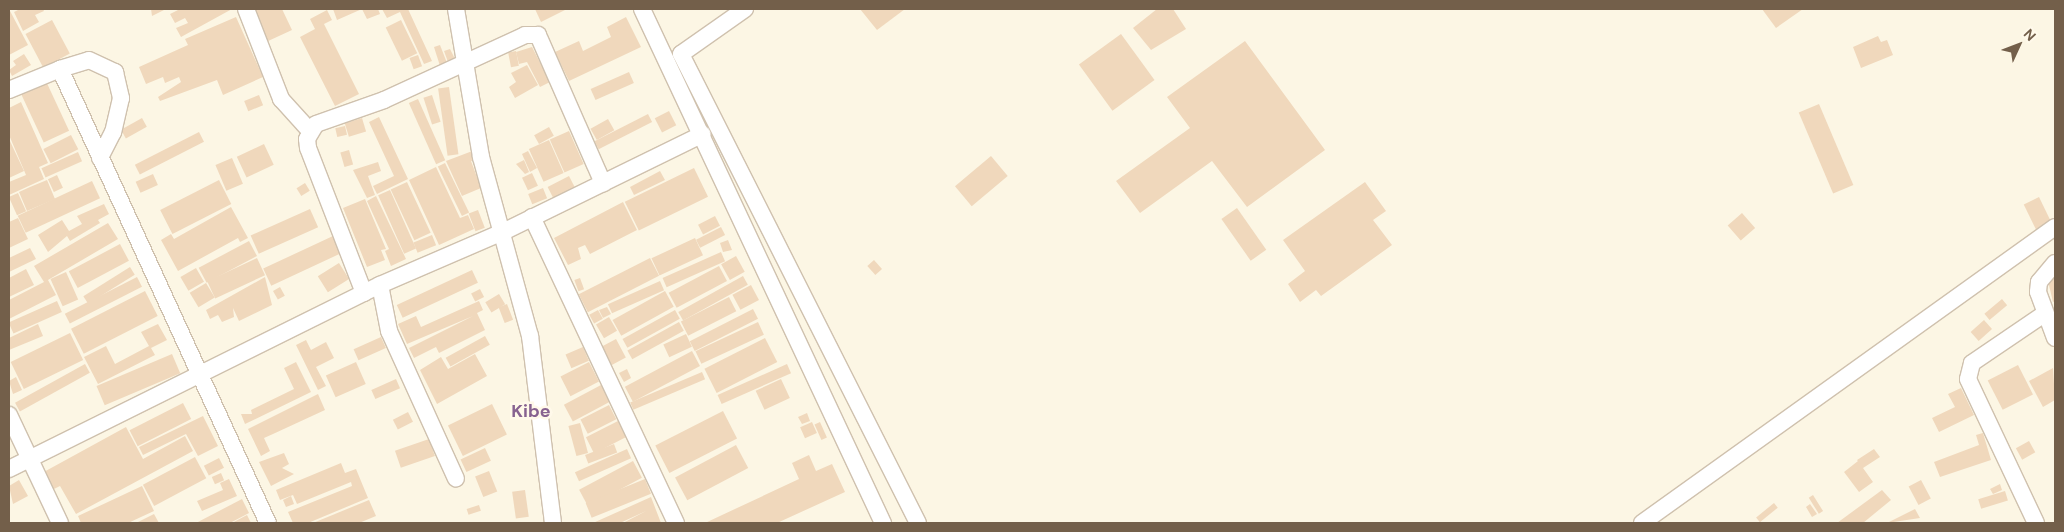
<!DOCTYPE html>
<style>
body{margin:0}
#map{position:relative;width:2064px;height:532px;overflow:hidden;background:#fcf6e4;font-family:"DM Sans",sans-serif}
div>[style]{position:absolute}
.building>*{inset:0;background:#f0d8bc;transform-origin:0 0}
.roads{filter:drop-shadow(1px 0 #cfc1ae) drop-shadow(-1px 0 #cfc1ae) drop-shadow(0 1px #cfc1ae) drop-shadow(0 -1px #cfc1ae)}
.minor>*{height:16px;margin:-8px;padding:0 8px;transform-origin:8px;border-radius:8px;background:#fff}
span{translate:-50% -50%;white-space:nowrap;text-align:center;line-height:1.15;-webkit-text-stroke:5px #fff9ea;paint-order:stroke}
.quarter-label{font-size:18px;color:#876290;font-weight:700}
.frame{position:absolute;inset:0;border:10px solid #735f4a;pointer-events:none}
.north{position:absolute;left:1994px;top:20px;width:50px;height:50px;-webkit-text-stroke:4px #fff9ea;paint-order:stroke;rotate:47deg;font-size:14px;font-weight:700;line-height:20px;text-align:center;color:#735f4a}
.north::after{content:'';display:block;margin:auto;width:18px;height:22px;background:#735f4a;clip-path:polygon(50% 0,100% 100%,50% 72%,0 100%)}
</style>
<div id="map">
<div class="building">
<div style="clip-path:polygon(9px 9px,28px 45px,9px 55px)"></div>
<div style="clip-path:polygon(20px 9px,43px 9px,44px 11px,35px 15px,39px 22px,23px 31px,14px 12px)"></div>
<div style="clip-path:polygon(151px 9px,166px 9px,152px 16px)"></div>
<div style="clip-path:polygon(180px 9px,232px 9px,181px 37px,176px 28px,188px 23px,185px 18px,175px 23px,170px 14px)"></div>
<div style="clip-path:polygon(250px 9px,282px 9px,292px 30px,266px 42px)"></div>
<div style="clip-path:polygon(333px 9px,378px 9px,380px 14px,367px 19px,362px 9px,337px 20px)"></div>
<div style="clip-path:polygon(382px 9px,408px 9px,432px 61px,424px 64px,400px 12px,387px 18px)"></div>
<div style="clip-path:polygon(535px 9px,567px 9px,541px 22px)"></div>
<div style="clip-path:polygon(860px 9px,905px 9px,877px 30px)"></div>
<div style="clip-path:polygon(1157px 9px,1173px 9px,1186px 29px,1151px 50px,1133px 28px)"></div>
<div style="clip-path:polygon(1762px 9px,1803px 9px,1776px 28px)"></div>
<div style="clip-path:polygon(327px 10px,332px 20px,324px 24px,359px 94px,335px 106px,300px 37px,315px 29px,310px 19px)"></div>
<div style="clip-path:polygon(236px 17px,263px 77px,223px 95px,217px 80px,160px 101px,158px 97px,181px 82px,179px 77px,165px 83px,163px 77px,146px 84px,139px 67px,188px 45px,185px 39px)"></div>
<div style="clip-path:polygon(626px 17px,641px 47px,569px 81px,555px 52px,579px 41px,583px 51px,611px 37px,607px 27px)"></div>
<div style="left:52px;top:20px;width:38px;height:30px;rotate:62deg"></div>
<div style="left:401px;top:20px;width:37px;height:17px;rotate:64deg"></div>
<div style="left:1121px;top:34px;width:57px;height:52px;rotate:54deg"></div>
<div style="clip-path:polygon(1878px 36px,1881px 42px,1887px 40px,1893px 55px,1861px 68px,1853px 47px)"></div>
<div style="clip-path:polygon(1245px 41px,1325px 150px,1247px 207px,1212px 161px,1140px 213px,1116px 181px,1190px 128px,1167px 97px)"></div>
<div style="clip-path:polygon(440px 45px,447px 63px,440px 66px,434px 47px)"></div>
<div style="clip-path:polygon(532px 47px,550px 82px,540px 87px,527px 62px,519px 64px,516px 52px)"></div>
<div style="clip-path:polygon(450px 49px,455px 59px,448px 62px,444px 51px)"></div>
<div style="left:516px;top:51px;width:15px;height:8px;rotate:79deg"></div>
<div style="clip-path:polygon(24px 54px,31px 65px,12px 76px,9px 70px,16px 65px,13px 61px)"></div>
<div style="left:418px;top:55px;width:12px;height:9px;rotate:70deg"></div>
<div style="clip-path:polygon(527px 65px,538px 85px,515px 98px,509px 87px,516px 82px,511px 73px)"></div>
<div style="left:629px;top:72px;width:12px;height:42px;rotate:66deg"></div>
<div style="left:45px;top:79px;width:57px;height:28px;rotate:65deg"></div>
<div style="left:449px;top:87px;width:68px;height:11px;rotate:82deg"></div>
<div style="left:259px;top:95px;width:11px;height:16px;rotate:68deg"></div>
<div style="left:432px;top:95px;width:28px;height:9px;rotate:72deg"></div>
<div style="left:418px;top:99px;width:67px;height:10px;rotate:66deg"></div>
<div style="clip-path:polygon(21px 102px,48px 163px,39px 167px,44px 179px,9px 195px,9px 182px,26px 175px,9px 135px,9px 108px)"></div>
<div style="left:1819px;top:104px;width:88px;height:22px;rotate:67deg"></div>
<div style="left:669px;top:111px;width:16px;height:16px;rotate:63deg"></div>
<div style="left:648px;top:114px;width:9px;height:60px;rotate:63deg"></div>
<div style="clip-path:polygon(379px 117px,408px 179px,377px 194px,373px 186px,394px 176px,369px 122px)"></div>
<div style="left:142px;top:118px;width:10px;height:24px;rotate:61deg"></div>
<div style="left:362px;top:118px;width:14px;height:18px;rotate:73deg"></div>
<div style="left:608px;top:119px;width:13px;height:20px;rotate:61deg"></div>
<div style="left:345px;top:126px;width:9px;height:10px;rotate:77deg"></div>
<div style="left:549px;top:127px;width:10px;height:17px;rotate:61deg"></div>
<div style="left:569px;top:131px;width:36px;height:21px;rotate:66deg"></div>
<div style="left:199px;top:132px;width:11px;height:72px;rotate:63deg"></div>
<div style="left:71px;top:135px;width:16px;height:31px;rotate:63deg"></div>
<div style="clip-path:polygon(9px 139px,24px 171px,9px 178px)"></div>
<div style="left:549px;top:140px;width:36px;height:22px;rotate:66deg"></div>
<div style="left:264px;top:144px;width:23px;height:30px;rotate:65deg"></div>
<div style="left:349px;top:150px;width:15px;height:9px;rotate:74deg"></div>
<div style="clip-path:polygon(475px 150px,477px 160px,471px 161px,481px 188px,462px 196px,446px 161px)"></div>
<div style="clip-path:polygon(528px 151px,537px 168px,530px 172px,522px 154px)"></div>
<div style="left:78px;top:152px;width:10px;height:40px;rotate:66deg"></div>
<div style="left:991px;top:156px;width:26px;height:47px;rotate:50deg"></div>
<div style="left:232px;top:158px;width:28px;height:18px;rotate:67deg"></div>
<div style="clip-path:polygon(524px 160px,529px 172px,525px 174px,516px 164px)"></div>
<div style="clip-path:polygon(378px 162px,381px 171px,368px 176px,375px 195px,367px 198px,353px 170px)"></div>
<div style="left:445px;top:163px;width:55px;height:8px;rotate:64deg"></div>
<div style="clip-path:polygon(436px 167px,460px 218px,468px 215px,474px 229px,439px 245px,409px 180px)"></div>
<div style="left:694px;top:168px;width:32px;height:77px;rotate:64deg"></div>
<div style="clip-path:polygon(660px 171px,665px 180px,634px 195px,630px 187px)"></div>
<div style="left:532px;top:173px;width:14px;height:11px;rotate:65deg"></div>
<div style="left:153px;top:174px;width:12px;height:19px;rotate:66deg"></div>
<div style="left:57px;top:175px;width:14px;height:10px;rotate:65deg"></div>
<div style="left:569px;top:176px;width:13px;height:24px;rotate:63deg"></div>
<div style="clip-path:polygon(47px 180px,55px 199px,27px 211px,19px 192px,30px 187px,32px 193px,30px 187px)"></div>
<div style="left:219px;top:180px;width:27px;height:66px;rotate:63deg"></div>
<div style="left:92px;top:181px;width:19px;height:82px;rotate:65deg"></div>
<div style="left:407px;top:182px;width:56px;height:18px;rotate:65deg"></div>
<div style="clip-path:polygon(1365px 182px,1386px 211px,1373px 220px,1392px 245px,1321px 296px,1316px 290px,1300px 302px,1288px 284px,1305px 271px,1283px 240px)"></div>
<div style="left:305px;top:183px;width:9px;height:10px;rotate:58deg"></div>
<div style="left:543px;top:188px;width:11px;height:16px;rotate:68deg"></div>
<div style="left:390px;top:190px;width:64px;height:13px;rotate:66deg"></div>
<div style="left:18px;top:193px;width:20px;height:10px;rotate:66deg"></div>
<div style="clip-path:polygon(376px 196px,406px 259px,391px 266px,385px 251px,389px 249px,367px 201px)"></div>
<div style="left:2039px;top:197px;width:28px;height:17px;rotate:64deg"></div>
<div style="clip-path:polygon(365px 199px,386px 249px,381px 250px,385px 260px,367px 267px,343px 208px)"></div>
<div style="clip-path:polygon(623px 202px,637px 230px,590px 254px,585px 245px,578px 248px,581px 259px,568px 265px,554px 238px)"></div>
<div style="clip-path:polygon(104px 204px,109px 214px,98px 220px,100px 223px,70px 241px,67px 236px,48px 252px,38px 235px,62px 220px,69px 231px,82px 224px,77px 216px)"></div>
<div style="clip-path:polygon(231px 207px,248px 238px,240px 242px,238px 238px,178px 271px,161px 240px,171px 234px,174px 239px)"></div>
<div style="left:1237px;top:208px;width:51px;height:19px;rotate:55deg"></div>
<div style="left:310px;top:209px;width:20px;height:65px;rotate:66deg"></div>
<div style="left:478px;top:210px;width:19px;height:10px;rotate:69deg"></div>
<div style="left:1742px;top:213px;width:20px;height:19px;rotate:49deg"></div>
<div style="left:715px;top:216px;width:11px;height:19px;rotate:63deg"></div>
<div style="clip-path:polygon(18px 218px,28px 239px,9px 248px,9px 222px)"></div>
<div style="clip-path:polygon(108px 223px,118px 239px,48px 280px,56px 295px,9px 319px,9px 300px,44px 282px,34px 266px)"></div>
<div style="left:721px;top:227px;width:9px;height:28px;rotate:63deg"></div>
<div style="left:432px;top:235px;width:11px;height:20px;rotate:68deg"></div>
<div style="left:333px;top:236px;width:19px;height:77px;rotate:65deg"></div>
<div style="left:695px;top:238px;width:19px;height:48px;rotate:65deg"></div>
<div style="clip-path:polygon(728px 240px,732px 250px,723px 252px,720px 243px)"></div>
<div style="left:249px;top:241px;width:17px;height:57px;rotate:62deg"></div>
<div style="left:120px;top:244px;width:19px;height:58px;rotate:62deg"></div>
<div style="clip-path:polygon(30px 248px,36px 259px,9px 272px,9px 258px)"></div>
<div style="left:721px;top:252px;width:10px;height:64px;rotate:66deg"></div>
<div style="left:736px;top:256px;width:18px;height:17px;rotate:61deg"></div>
<div style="left:257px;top:258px;width:19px;height:55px;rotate:65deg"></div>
<div style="left:650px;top:258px;width:20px;height:80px;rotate:63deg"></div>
<div style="left:874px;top:260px;width:12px;height:9px;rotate:48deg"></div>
<div style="left:339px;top:263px;width:19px;height:25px;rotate:58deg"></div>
<div style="left:719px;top:266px;width:17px;height:57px;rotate:62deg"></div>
<div style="left:130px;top:267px;width:9px;height:55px;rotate:58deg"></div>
<div style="left:196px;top:268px;width:16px;height:18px;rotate:60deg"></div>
<div style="clip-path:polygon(26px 269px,34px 285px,9px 297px,9px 278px)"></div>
<div style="left:472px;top:270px;width:14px;height:83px;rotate:65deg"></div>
<div style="left:66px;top:272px;width:30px;height:17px;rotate:66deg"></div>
<div style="clip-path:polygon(2055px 273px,2055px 301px,2053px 302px,2047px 277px)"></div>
<div style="left:743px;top:276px;width:10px;height:74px;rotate:61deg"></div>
<div style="left:137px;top:277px;width:11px;height:81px;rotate:63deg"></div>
<div style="clip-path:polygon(265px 277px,272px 305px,239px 321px,233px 308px,234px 317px,222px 322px,218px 315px,210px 319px,206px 310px)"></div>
<div style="left:580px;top:278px;width:12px;height:6px;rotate:70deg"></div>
<div style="left:660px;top:281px;width:10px;height:57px;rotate:66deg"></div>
<div style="left:206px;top:283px;width:17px;height:19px;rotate:59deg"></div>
<div style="left:751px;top:285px;width:17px;height:21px;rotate:62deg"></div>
<div style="left:280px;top:287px;width:10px;height:8px;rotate:61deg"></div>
<div style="left:480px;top:289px;width:9px;height:10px;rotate:63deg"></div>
<div style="left:145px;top:291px;width:28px;height:83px;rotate:63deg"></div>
<div style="left:665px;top:291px;width:18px;height:60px;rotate:61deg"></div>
<div style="left:499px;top:294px;width:12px;height:16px;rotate:59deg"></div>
<div style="left:729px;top:297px;width:16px;height:54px;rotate:63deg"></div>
<div style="left:2002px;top:299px;width:8px;height:23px;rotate:50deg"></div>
<div style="left:57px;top:301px;width:12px;height:53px;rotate:66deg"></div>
<div style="clip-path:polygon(479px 301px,483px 310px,477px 313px,485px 330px,439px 353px,436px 347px,414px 358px,409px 348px,473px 316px,407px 344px,398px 324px,416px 316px,421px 327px)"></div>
<div style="left:507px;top:304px;width:17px;height:9px;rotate:69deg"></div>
<div style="clip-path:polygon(607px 307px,611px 314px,603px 318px,599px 310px)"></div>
<div style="left:753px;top:309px;width:11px;height:71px;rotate:63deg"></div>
<div style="left:598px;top:310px;width:10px;height:10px;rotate:61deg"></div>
<div style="left:675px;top:310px;width:10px;height:60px;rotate:61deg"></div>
<div style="left:609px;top:317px;width:16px;height:15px;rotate:60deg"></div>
<div style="left:1984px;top:320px;width:12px;height:18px;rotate:48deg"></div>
<div style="left:679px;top:322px;width:10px;height:59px;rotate:61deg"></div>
<div style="left:758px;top:322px;width:14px;height:69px;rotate:65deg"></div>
<div style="clip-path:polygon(38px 324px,43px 336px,9px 350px,9px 338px)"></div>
<div style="clip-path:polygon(158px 324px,167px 340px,151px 348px,155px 355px,98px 384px,84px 357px,106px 346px,115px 364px,149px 346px,141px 332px)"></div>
<div style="left:70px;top:333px;width:30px;height:66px;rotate:64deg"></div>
<div style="left:686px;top:334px;width:14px;height:25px;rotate:65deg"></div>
<div style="left:485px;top:336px;width:10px;height:45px;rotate:61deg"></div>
<div style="left:381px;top:337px;width:12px;height:30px;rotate:66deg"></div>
<div style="left:765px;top:338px;width:27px;height:68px;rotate:63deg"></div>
<div style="left:616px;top:339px;width:21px;height:16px;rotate:62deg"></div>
<div style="clip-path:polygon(306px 340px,311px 350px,326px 342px,334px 358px,316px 367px,326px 386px,318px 390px,296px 345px)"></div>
<div style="left:583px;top:347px;width:15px;height:19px;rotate:67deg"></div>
<div style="left:692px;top:351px;width:17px;height:76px;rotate:62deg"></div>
<div style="left:172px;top:354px;width:21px;height:82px;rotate:67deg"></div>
<div style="clip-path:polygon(475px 354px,487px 376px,437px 404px,420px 370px,441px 357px,448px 369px)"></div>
<div style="clip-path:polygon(296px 362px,311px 392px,245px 424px,241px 414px,252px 414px,251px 410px,294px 389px,284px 368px)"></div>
<div style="left:356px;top:362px;width:24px;height:33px;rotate:66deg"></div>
<div style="left:589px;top:362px;width:22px;height:32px;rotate:63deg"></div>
<div style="left:85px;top:364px;width:10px;height:80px;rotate:61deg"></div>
<div style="left:787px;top:364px;width:10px;height:76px;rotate:66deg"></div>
<div style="left:2018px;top:365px;width:33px;height:34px;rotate:63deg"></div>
<div style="clip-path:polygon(2053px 368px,2055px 400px,2043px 407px,2029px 381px)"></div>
<div style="clip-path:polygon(627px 369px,631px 378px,624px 382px,619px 373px)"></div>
<div style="left:702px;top:372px;width:8px;height:78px;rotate:67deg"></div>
<div style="clip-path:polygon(16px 377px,22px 390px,13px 394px,9px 381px)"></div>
<div style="left:396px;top:379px;width:10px;height:27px;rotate:66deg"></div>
<div style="left:781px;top:379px;width:21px;height:28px;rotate:65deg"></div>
<div style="left:601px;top:385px;width:19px;height:42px;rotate:62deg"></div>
<div style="clip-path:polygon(1961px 388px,1974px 415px,1939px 432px,1932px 418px,1955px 407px,1948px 394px)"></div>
<div style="clip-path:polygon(318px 394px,325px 410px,273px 434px,270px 429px,273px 434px,264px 438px,270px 451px,261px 456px,248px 429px)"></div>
<div style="left:183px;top:403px;width:18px;height:60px;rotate:63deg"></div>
<div style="left:492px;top:404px;width:34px;height:49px;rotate:64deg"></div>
<div style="left:609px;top:405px;width:16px;height:32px;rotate:63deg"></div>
<div style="left:723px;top:411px;width:31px;height:76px;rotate:63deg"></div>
<div style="left:408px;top:412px;width:11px;height:17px;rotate:63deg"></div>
<div style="clip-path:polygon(807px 413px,810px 421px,802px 424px,798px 417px)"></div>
<div style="clip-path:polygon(203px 416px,218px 446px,198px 456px,186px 434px,143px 455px,139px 447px)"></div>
<div style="left:618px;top:421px;width:18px;height:36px;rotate:63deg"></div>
<div style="left:812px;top:422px;width:12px;height:13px;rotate:66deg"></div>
<div style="left:820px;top:422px;width:17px;height:6px;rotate:66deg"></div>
<div style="left:580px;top:423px;width:31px;height:12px;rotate:75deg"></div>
<div style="clip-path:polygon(126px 427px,143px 459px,185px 436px,193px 451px,76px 514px,60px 486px,52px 490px,42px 473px)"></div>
<div style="clip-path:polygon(1983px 433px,1991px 460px,1940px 477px,1934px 462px,1979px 445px,1976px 435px)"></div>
<div style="left:429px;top:439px;width:18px;height:36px;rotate:71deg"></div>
<div style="left:2029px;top:441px;width:13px;height:15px;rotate:61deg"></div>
<div style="left:614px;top:444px;width:9px;height:31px;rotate:69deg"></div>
<div style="left:736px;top:445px;width:26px;height:69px;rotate:62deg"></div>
<div style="left:485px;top:448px;width:14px;height:27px;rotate:65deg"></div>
<div style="left:627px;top:449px;width:10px;height:57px;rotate:66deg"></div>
<div style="clip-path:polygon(1874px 449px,1880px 457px,1863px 468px,1873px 482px,1859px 492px,1844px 472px,1858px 461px,1861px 465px,1857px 460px)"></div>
<div style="clip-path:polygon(284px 453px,289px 464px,282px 468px,294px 474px,271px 486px,259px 462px)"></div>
<div style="clip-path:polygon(809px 455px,816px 471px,832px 464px,845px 492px,777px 523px,705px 523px,799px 479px,792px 463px)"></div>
<div style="left:195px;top:457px;width:24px;height:59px;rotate:62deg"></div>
<div style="left:219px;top:458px;width:11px;height:17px;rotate:63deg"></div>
<div style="left:633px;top:461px;width:19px;height:61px;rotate:62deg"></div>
<div style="clip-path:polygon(341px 463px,345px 473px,356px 469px,368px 498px,308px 523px,293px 523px,288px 512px,352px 486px,351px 482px,297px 504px,293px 495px,280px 500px,276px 490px)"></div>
<div style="left:489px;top:471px;width:22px;height:15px;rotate:68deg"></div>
<div style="left:221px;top:473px;width:8px;height:10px;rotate:67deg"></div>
<div style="clip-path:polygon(229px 479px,237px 496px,202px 511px,197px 501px,223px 490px,220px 483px)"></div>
<div style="left:645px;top:479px;width:16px;height:64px;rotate:68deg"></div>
<div style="clip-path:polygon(19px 480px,28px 496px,13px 504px,9px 486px)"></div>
<div style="left:1921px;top:480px;width:21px;height:14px;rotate:62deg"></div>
<div style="clip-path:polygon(2000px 484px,2002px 490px,1993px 494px,1990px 489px)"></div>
<div style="clip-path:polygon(142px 486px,154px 511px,128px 523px,81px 523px,78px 516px)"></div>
<div style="left:525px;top:490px;width:27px;height:13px;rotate:82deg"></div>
<div style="clip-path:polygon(1882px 490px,1891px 500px,1863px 523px,1837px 523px)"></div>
<div style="left:2005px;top:491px;width:10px;height:28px;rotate:73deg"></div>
<div style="left:1813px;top:495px;width:19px;height:5px;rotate:58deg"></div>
<div style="clip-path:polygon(291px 496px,294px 504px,286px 507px,283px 500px)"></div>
<div style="clip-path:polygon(651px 497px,661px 523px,623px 523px,646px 511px,620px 523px,593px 523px)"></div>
<div style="clip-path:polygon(242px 499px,249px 513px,230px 523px,196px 523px)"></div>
<div style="clip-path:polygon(369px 500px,376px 516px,359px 523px,313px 523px)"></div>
<div style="left:1774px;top:503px;width:6px;height:23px;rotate:51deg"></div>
<div style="clip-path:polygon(1810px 504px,1817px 514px,1812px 517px,1806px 507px)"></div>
<div style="left:479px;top:505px;width:6px;height:13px;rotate:72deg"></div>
<div style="clip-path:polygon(1915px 509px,1920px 518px,1887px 523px)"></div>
<div style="clip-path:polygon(154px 514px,159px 523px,136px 523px)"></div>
<div style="clip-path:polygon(247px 515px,251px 523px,232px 523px)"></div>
</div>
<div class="roads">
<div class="minor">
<div style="left:246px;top:9px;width:97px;rotate:68.7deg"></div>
<div style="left:281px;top:99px;width:43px;rotate:47.8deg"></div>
<div style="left:456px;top:9px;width:150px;rotate:80.4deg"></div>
<div style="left:481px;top:157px;width:186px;rotate:74.7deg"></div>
<div style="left:530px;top:336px;width:188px;rotate:83deg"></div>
<div style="left:642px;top:9px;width:568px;rotate:64.88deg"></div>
<div style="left:745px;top:9px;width:78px;rotate:144.9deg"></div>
<div style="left:681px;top:54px;width:525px;rotate:63.19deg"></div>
<div style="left:60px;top:69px;width:30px;rotate:-17deg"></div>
<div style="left:89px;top:60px;width:29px;rotate:25deg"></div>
<div style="left:115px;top:72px;width:27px;rotate:77deg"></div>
<div style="left:121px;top:98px;width:35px;rotate:103deg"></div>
<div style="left:113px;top:132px;width:29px;rotate:117deg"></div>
<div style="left:9px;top:90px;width:55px;rotate:-22.4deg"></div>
<div style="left:60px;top:69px;width:499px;rotate:65.4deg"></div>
<div style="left:532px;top:217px;width:338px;rotate:64.8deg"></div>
<div style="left:2055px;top:263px;width:25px;rotate:130deg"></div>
<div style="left:2039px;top:282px;width:10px;rotate:96deg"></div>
<div style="left:2038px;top:292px;width:49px;rotate:69.7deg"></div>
<div style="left:380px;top:285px;width:47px;rotate:78.9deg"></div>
<div style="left:389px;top:331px;width:162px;rotate:65.6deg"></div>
<div style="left:364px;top:293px;width:155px;rotate:-111.1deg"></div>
<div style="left:308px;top:148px;width:9px;rotate:-96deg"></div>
<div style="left:307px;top:139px;width:17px;rotate:-59deg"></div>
<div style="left:316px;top:124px;width:72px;rotate:-19.4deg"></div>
<div style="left:384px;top:100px;width:155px;rotate:-24.7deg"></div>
<div style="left:525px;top:35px;width:13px"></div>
<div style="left:538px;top:35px;width:162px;rotate:66.3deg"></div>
<div style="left:9px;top:415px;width:119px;rotate:64.7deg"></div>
<div style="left:9px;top:469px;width:414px;rotate:-26.4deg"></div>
<div style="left:380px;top:285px;width:136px;rotate:-23.4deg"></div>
<div style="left:505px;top:231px;width:220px;rotate:-26.1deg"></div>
<div style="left:1642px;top:523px;width:508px;rotate:-35.63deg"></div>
<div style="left:2036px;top:523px;width:159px;rotate:-115.3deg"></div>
<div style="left:1968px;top:379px;width:16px;rotate:-76deg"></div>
<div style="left:1972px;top:363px;width:87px;rotate:-34.2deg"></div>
</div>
</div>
<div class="quarter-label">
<span style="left:531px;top:411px">Kibe</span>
</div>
<div class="frame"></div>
<div class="north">N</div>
</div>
